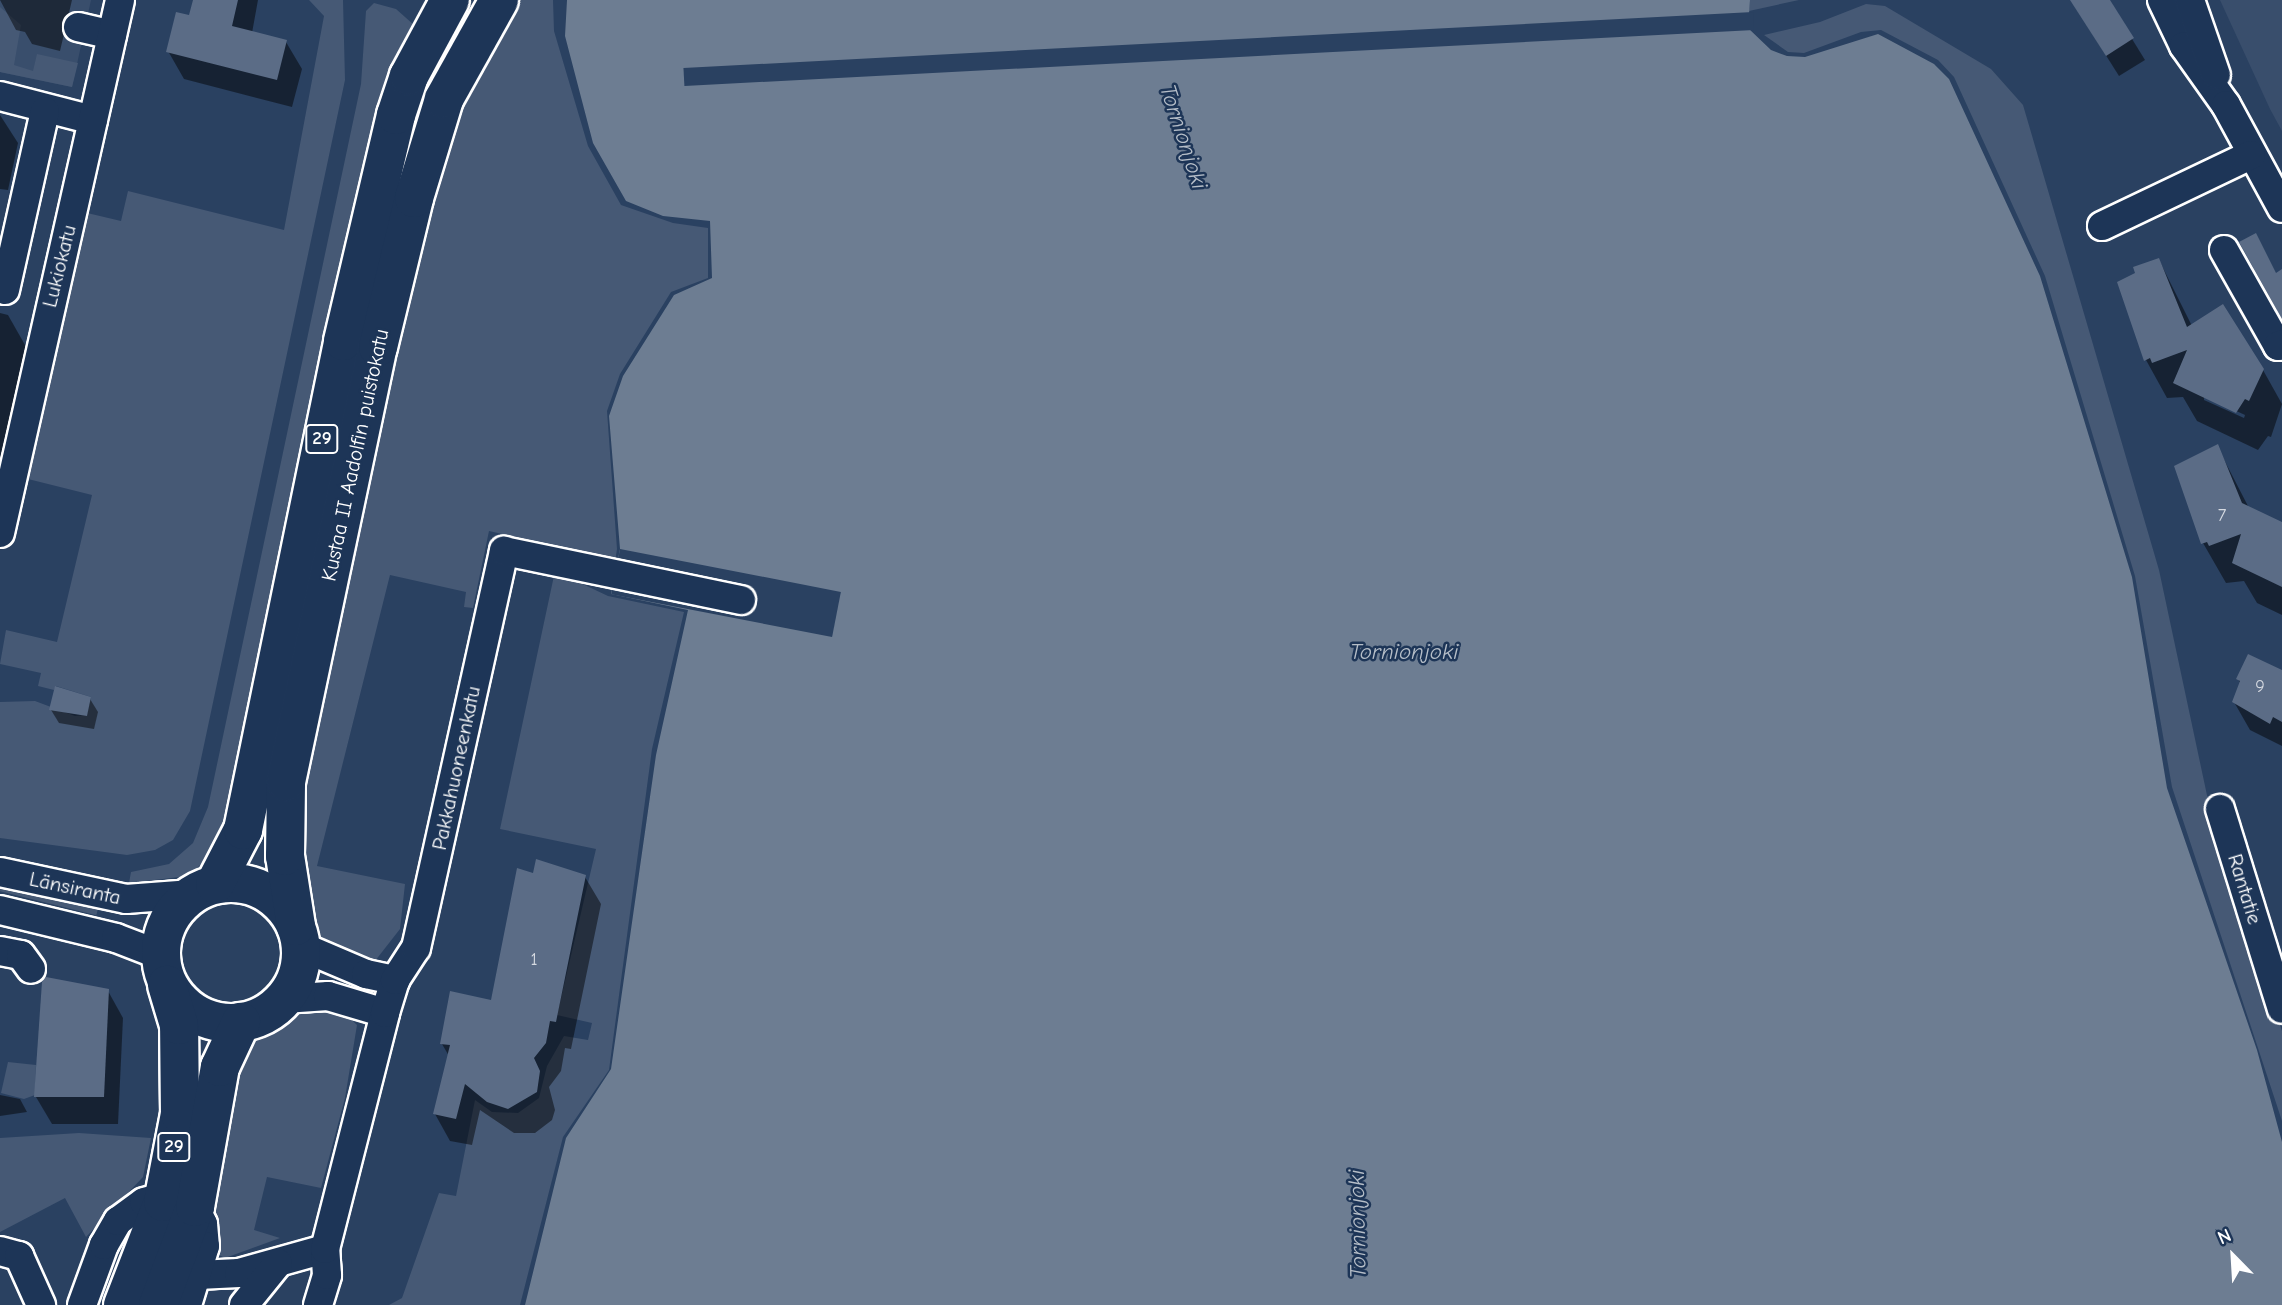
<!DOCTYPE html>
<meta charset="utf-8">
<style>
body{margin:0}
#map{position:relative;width:2282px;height:1305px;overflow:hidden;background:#2a4161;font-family:"Comic Neue",sans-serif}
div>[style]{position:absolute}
.built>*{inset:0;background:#394e6c}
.green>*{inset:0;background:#465975;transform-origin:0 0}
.water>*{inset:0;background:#6d7d92}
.pier>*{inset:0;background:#2a4161;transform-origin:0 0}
.shadow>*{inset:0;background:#0007}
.building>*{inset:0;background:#5b6c86}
.roads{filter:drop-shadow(2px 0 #fff) drop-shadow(-2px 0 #fff) drop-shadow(0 2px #fff) drop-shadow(0 -2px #fff)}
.minor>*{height:28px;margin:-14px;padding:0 14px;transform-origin:14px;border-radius:14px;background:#1d3557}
.highway>*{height:38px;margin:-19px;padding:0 19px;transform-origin:19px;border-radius:19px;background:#1d3557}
.highway>.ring{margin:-19px;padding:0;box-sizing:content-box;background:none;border:38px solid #1d3557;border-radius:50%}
span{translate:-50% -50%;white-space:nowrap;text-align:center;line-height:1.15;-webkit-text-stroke:5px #1d3557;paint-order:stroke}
.number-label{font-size:18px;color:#d6dae1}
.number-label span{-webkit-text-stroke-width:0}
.shield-label span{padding:2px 5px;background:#1d3557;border:2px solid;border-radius:5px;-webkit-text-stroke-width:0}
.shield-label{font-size:19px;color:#fff;font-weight:700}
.street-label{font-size:21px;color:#fff}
.water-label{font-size:23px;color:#b6bec8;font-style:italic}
.north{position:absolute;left:2198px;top:1221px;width:70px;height:70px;-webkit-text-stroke:5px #1d3557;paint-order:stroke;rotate:336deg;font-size:19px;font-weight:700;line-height:28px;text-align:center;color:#fff}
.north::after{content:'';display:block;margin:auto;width:24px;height:32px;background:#fff;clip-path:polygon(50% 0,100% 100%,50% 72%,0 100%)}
</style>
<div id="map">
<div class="built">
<div style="clip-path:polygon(0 0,91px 0,72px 87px,0 72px)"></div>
<div style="clip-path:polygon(2220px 0,2282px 0,2282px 131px,2270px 109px)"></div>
</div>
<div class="green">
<div style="clip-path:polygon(309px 0,343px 0,345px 80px,190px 811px,173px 840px,155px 850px,127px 855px,0 838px,0 702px,35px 701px,75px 716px,87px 715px,91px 697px,56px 686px,54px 690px,38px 686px,41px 673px,0 664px,6px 630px,57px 642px,92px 495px,16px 476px,83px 212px,121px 221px,128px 191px,284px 230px,324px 16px)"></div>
<div style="clip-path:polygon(519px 0,553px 0,554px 31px,588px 146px,621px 205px,673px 223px,708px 228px,708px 278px,671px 292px,620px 374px,607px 411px,617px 549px,614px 569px,574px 550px,489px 531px,473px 608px,464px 607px,466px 592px,390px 575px,317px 866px,405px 884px,400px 929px,375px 961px,355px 961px,329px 949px,314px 930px,297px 828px,392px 349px,438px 168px,475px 61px)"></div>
<div style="clip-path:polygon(1750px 0,1799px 0,1749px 11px)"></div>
<div style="clip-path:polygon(374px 3px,396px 9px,414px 25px,367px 149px,230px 817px,218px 849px,188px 876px,129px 883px,131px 872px,169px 864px,193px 843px,208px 807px,361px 84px,366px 11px)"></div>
<div style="clip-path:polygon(1866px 4px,1885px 6px,1991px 69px,2023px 105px,2159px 570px,2211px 814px,2282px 1031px,2282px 1121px,2172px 787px,2135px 576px,2045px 276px,1954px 77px,1938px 60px,1881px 30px,1861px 32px,1804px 53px,1788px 52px,1764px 35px,1820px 22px)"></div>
<div style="clip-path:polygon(0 7px,21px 25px,14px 65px,33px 71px,37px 54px,78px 63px,72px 87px,0 72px)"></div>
<div style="clip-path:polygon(555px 571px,608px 596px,684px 612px,652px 749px,609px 1070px,563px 1137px,520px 1305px,389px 1305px,402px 1298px,439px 1193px,456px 1196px,475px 1100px,492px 1112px,518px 1113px,539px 1098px,547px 1066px,564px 1036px,588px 1040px,592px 1023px,557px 1015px,596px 849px,500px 829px)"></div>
<div style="left:0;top:880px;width:102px;height:11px;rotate:14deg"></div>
<div style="clip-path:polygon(311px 1006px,348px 1016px,357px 1025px,345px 1098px,321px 1188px,267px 1177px,254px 1230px,280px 1238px,225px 1258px,215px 1253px,212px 1236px,214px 1156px,243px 1040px,293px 1011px)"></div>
<div style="clip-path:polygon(8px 1062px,36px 1065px,35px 1095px,24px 1099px,1px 1093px)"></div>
<div style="clip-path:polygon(79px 1133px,151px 1138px,143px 1177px,86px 1237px,65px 1198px,0 1232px,0 1138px)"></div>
</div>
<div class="water">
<div style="clip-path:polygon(567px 0,1750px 0,1748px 28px,1771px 50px,1787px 56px,1805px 57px,1878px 34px,1934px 64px,1949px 79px,2040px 276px,2132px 577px,2167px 788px,2257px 1050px,2282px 1142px,2282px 1305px,525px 1305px,566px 1138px,611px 1069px,656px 755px,688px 610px,611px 594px,620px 549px,609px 416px,623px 376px,674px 295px,712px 278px,710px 221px,663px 216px,626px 201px,593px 143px,565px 36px)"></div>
</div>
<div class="pier">
<div style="left:1753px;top:12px;width:18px;height:1071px;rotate:87deg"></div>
<div style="left:620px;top:549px;width:225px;height:46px;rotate:11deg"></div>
</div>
<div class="shadow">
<div style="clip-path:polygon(0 0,72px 0,60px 51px,32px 44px,25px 32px,16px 30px)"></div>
<div style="clip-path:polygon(195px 0,258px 0,252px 33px,286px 42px,302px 69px,292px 107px,184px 79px,168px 51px,191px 17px)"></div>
<div style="clip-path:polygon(2071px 0,2108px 0,2145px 60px,2119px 76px)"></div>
<div style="clip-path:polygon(0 115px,18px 143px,8px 190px,0 189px)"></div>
<div style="clip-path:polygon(evenodd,2159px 260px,2192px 326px,2263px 370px,2282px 404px,2271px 437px,2268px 436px,2258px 450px,2197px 421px,2183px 397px,2167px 398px,2146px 360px,2159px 260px,2204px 396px,2245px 415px,2244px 418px,2204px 400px,2204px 396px)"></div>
<div style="clip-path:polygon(0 313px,8px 315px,29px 352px,0 477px)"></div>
<div style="clip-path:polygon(2217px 446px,2249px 508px,2282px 524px,2282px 615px,2257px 603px,2244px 581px,2226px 583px,2203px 543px)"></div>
<div style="clip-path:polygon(2282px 672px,2282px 746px,2250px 730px,2234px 702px,2241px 684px,2238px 679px)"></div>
<div style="clip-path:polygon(90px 699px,98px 712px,94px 729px,59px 723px,51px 710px)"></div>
<div style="clip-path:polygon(534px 875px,585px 877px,601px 904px,571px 1049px,565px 1048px,561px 1071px,549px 1087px,555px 1110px,552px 1120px,535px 1133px,514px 1133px,480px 1110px,472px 1145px,450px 1141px,435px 1114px,449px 1056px,442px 1044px,492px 1002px)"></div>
<div style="clip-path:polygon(108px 991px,123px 1018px,118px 1124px,52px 1124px,36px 1097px)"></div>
<div style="clip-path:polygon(0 1095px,20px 1099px,27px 1112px,0 1116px)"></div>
</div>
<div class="building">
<div style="clip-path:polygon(193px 0,238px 0,232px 26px,287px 40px,277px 80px,166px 52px,176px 12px,189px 15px)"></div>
<div style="clip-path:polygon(2070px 0,2110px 0,2134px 38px,2106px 56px)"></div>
<div style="clip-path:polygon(2256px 233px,2276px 273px,2282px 269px,2282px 319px,2239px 242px)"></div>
<div style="clip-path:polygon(2159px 258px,2187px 327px,2223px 304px,2264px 369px,2249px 401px,2245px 399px,2236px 413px,2173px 383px,2187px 350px,2152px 363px,2150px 358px,2144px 361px,2117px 282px,2135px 273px,2133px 267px)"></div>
<div style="clip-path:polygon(2218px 444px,2242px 503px,2282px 522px,2282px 587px,2232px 563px,2241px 534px,2209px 546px,2207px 542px,2201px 544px,2174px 466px)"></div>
<div style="clip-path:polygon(2248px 654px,2282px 670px,2282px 722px,2273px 717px,2270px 724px,2232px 702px,2240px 681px,2236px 679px)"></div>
<div style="clip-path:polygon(55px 686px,91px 697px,87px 716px,49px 710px)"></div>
<div style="clip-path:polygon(536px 859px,586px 875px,556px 1022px,550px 1021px,546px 1043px,534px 1058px,540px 1071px,537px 1092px,508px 1109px,487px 1102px,465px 1084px,456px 1119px,433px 1114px,450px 1045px,440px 1044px,450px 991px,491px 1000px,517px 868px,533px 873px)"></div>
<div style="clip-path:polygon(46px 977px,109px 989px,104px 1097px,34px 1097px,42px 982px)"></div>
</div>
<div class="roads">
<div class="minor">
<div style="left:2162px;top:0;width:51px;rotate:64.4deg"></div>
<div style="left:2184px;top:46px;width:72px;rotate:54.6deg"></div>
<div style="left:2226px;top:105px;width:117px;rotate:61.5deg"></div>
<div style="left:2190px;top:0;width:79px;rotate:70.9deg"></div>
<div style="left:78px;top:27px;width:35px;rotate:13deg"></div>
<div style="left:0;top:96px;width:96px;rotate:14.5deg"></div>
<div style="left:2102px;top:226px;width:165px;rotate:-25.5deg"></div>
<div style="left:2224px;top:250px;width:110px;rotate:60.6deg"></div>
<div style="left:2278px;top:346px;width:4px;rotate:-27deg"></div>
<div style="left:5px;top:290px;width:183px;rotate:-77.4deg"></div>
<div style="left:0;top:533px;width:546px;rotate:-77.31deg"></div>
<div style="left:2220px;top:809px;width:209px;rotate:72.8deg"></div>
<div style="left:0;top:872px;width:129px;rotate:12.1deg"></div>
<div style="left:126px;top:899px;width:66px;rotate:-4.3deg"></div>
<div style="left:0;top:910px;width:119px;rotate:13.6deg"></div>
<div style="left:116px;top:938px;width:47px;rotate:21.1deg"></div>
<div style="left:300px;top:946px;width:72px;rotate:23deg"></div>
<div style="left:366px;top:974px;width:30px;rotate:12deg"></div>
<div style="left:0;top:951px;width:21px;rotate:11deg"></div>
<div style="left:21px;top:955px;width:17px;rotate:54deg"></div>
<div style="left:284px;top:999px;width:44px;rotate:-3.9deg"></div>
<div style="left:328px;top:996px;width:59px;rotate:16.6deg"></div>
<div style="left:0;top:1251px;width:20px;rotate:15deg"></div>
<div style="left:19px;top:1256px;width:54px;rotate:65.8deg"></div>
<div style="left:198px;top:1275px;width:41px;rotate:-2.8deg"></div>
<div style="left:239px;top:1273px;width:89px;rotate:-15.6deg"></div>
<div style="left:82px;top:1305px;width:64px;rotate:-69.9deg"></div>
<div style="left:104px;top:1245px;width:28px;rotate:-60deg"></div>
<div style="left:118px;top:1221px;width:32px;rotate:-36deg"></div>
<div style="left:144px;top:1202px;width:20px;rotate:-15deg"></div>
<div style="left:163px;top:1197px;width:19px;rotate:6deg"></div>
<div style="left:182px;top:1199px;width:15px;rotate:32deg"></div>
<div style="left:195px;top:1207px;width:19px;rotate:65deg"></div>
<div style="left:203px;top:1224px;width:22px;rotate:85deg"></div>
<div style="left:205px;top:1246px;width:62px;rotate:107deg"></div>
<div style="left:244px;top:1305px;width:54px;rotate:-51deg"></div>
<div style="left:318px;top:1305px;width:31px;rotate:-73deg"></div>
<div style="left:327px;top:1275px;width:26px;rotate:-94deg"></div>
<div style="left:325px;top:1249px;width:244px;rotate:-75.7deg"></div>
<div style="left:385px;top:1013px;width:34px;rotate:-73deg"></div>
<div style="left:395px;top:980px;width:38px;rotate:-57deg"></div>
<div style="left:416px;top:948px;width:407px;rotate:-77.5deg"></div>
<div style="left:504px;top:551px;width:242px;rotate:11.7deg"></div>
</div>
<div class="highway">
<div class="ring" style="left:161px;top:883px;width:102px;height:102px"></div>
<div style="left:215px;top:884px;width:61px;rotate:-62.6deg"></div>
<div style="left:243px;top:830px;width:499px;rotate:-78.4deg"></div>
<div style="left:343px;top:341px;width:232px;rotate:-76.8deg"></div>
<div style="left:396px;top:115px;width:41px;rotate:-71.6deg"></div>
<div style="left:409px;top:76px;width:86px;rotate:-61.7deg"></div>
<div style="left:296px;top:926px;width:71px;rotate:-98.9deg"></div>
<div style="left:285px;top:856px;width:74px;rotate:-89.2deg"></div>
<div style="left:286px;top:782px;width:445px;rotate:-78.1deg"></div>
<div style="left:378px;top:347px;width:153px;rotate:-76.4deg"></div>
<div style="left:414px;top:198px;width:103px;rotate:-73.1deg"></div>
<div style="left:444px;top:99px;width:113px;rotate:-60.9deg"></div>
<div style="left:123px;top:1305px;width:110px;rotate:-68.8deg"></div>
<div style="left:163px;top:1202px;width:90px;rotate:-79.1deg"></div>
<div style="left:180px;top:1114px;width:89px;rotate:-90.6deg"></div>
<div style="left:179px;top:1025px;width:42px;rotate:-106.7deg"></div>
<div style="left:158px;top:1305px;width:105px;rotate:-69.3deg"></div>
<div style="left:195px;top:1207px;width:142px;rotate:-79.9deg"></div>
<div style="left:220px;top:1067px;width:50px;rotate:-65deg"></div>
</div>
</div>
<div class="number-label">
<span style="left:2222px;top:516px">7</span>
<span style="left:2260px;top:687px">9</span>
<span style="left:534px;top:960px">1</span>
</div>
<div class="shield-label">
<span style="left:322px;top:439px">29</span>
<span style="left:174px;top:1147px">29</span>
</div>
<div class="street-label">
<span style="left:59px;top:266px;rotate:-76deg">Lukiokatu</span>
<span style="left:355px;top:455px;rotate:-78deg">Kustaa II Aadolfin puistokatu</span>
<span style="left:456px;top:768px;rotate:-78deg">Pakkahuoneenkatu</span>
<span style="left:75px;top:888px;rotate:12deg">Länsiranta</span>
<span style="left:2245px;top:889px;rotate:73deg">Rantatie</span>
</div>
<div class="water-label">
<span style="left:1183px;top:137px;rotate:72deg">Tornionjoki</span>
<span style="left:1404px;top:652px">Tornionjoki</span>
<span style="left:1358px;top:1224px;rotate:-91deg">Tornionjoki</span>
</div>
<div class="north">N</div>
</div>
